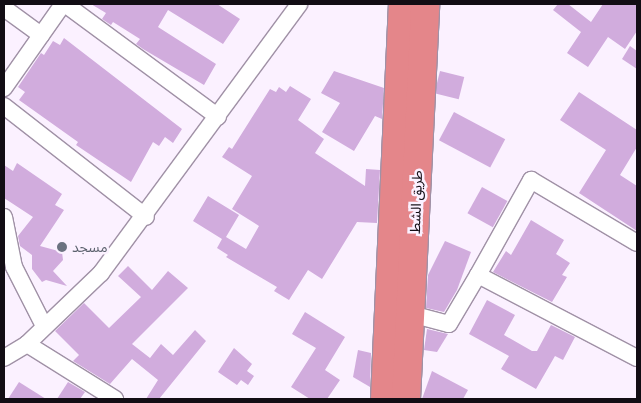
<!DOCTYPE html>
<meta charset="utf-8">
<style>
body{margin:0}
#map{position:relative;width:641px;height:403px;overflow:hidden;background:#fbf1ff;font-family:"PT Sans Narrow","Noto Sans Arabic",sans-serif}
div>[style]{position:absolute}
.building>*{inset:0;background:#d1acdd;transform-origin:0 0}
.roads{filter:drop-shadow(1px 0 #a091a6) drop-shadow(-1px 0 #a091a6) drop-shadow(0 1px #a091a6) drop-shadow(0 -1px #a091a6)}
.minor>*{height:16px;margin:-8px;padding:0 8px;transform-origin:8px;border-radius:8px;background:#fff}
.trunk>*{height:28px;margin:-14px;padding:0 14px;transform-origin:14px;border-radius:14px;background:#e4868a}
.dots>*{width:14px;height:14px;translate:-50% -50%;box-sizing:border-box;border:2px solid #fbf1ff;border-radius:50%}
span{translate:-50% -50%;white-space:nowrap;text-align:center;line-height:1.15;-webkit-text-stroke:5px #fbf1ff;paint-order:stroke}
.street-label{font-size:14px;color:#120d14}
.worship-label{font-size:14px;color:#5b616d}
.left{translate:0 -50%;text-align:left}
.frame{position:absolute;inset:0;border:5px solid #120d14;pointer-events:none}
</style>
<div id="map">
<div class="building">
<div style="clip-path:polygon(91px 4px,217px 4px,240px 19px,223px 44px,168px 10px,158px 27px,216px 64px,204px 85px,143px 49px,136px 44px,140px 39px,113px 22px,111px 25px,102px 19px,106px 13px)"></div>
<div style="clip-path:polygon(558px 4px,568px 4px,591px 22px,603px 4px,637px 4px,637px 31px,625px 49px,608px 37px,588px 67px,567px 53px,581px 32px,553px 10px)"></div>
<div style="clip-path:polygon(64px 38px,182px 129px,173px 143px,165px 137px,159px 146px,153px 142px,131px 182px,76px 145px,78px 142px,19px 100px,25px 92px,18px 87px,41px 53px,44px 55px,53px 41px,60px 45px)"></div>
<div style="clip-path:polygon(630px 46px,637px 51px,637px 69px,622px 59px)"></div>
<div style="clip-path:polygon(334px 71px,384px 88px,382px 119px,375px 116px,354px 151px,322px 132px,340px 103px,321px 93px)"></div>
<div style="left:440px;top:71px;width:25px;height:23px;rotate:14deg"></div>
<div style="clip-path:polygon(290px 86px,311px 99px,298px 120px,324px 139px,315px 153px,365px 186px,366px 169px,380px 170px,377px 223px,357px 222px,322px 279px,308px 270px,289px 300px,274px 291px,277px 287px,226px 257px,228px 255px,217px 248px,222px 239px,193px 221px,208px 196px,239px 215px,226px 237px,246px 249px,259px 226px,232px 209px,252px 176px,222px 157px,229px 147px,232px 149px,270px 89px,276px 92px,279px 87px,286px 92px)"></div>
<div style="clip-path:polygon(579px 92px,637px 130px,637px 147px,620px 175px,637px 186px,637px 231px,579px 193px,606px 150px,560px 120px)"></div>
<div style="left:454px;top:112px;width:58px;height:32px;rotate:28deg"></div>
<div style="clip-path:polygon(17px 163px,62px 194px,55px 205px,64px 210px,40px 246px,62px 252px,63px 260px,53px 271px,67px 286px,46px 280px,42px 282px,32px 269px,32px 255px,20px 246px,18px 236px,33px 217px,4px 198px,4px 165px,13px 171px)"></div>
<div style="left:482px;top:187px;width:29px;height:30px;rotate:29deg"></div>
<div style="clip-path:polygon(531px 220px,564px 240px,556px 254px,570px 263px,562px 275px,567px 277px,552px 302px,493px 272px,506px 251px,511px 255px)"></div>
<div style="clip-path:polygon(445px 241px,471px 252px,457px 290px,444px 312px,426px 308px,428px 275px)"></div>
<div style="clip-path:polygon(128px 266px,152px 290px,168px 271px,188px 288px,132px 344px,150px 358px,161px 344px,173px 355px,195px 330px,206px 341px,159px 399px,146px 399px,158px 380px,132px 359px,110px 384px,73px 361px,79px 355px,55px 331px,84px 303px,109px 328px,141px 297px,118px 276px)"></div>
<div style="clip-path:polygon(487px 300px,515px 315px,504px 335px,532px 351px,537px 351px,551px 325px,575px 337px,563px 360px,555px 356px,536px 389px,501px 369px,509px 356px,469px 334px)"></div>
<div style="clip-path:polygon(305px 312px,345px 337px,325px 370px,340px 380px,327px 399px,310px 399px,291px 387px,316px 348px,292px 334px)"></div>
<div style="clip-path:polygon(427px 329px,448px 334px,437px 352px,424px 350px)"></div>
<div style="clip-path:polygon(234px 348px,252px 364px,247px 371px,254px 376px,248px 385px,241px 380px,237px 385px,218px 372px)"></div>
<div style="clip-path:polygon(358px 350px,371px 353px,370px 387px,353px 377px)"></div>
<div style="clip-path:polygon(432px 371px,468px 390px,463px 399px,422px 399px)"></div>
<div style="clip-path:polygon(19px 382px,46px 399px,8px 399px)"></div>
<div style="clip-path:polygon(68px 382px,85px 392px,80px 399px,57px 399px)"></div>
</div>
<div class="roads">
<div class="minor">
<div style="left:65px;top:4px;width:190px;rotate:36.4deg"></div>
<div style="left:4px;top:8px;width:46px;rotate:36.1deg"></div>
<div style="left:4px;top:88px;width:103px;rotate:-54.9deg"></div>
<div style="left:4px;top:106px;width:180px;rotate:38deg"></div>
<div style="left:4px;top:217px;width:51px;rotate:78.7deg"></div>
<div style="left:14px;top:267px;width:66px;rotate:63deg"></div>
<div style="left:478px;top:275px;width:109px;rotate:-60.8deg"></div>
<div style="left:531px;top:180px;width:123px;rotate:30.7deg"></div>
<div style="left:411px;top:314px;width:39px;rotate:15deg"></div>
<div style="left:449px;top:324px;width:57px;rotate:-59.4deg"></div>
<div style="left:478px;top:275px;width:179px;rotate:27.6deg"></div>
<div style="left:27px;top:344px;width:104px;rotate:32deg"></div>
<div style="left:4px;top:358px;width:27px;rotate:-31deg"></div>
<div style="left:27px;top:344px;width:103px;rotate:-43.8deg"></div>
<div style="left:101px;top:273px;width:334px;rotate:-53.6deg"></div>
</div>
<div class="trunk">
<div style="left:385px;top:399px;width:395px;rotate:-87.4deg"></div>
<div style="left:406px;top:399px;width:395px;rotate:-87.2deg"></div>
</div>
</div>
<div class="dots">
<div style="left:62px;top:247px;background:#6b7280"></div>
</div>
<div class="street-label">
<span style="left:416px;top:202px;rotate:-88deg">طريق الشط</span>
</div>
<div class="worship-label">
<span class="left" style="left:72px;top:247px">مسجد</span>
</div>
<div class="frame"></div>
</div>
